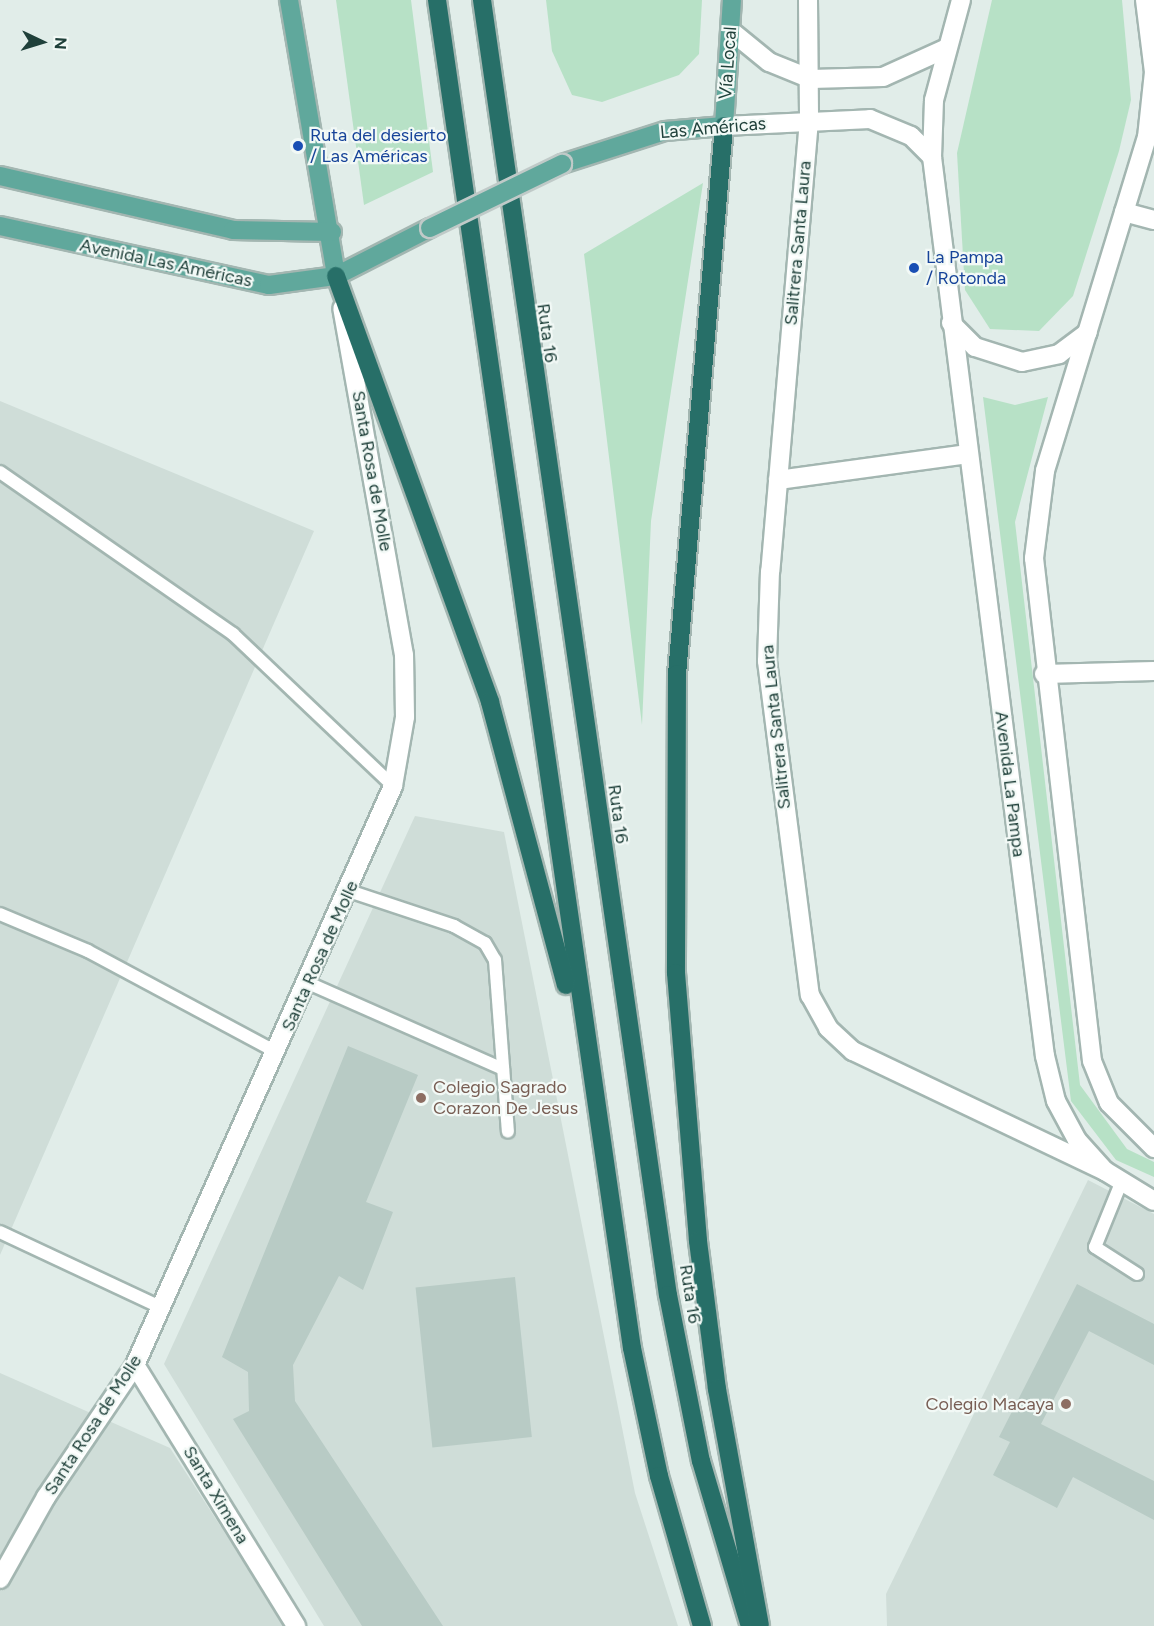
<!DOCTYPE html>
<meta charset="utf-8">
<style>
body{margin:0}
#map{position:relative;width:1154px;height:1626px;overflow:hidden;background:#e1ede9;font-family:Figtree,sans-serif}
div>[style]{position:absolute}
.built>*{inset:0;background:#cfddd8}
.green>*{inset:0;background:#b7e1c6}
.building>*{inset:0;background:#b8cbc5;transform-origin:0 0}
.roads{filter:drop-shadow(2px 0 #a3b6b1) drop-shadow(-2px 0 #a3b6b1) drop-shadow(0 2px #a3b6b1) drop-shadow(0 -2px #a3b6b1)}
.lane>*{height:12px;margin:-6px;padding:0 6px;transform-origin:6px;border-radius:6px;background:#fff}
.street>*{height:18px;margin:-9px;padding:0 9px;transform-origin:9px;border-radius:9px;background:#fff}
.secondary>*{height:18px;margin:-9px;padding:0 9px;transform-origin:9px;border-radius:9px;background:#fff}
.primary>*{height:18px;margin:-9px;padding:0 9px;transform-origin:9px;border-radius:9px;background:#60a89c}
.highway>*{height:18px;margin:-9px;padding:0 9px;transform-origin:9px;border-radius:9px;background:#276f68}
.bridges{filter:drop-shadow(2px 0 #c0cac8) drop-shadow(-2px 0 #c0cac8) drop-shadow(0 2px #c0cac8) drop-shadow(0 -2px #c0cac8)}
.primary-bridge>*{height:18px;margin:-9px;padding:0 9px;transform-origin:9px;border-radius:9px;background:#60a89c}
.dots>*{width:16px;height:16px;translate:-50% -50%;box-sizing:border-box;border:3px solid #f2f9f6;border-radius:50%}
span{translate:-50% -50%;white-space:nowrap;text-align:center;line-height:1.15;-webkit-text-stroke:4.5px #f2f9f6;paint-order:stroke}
.street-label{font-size:18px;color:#1f403a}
.transit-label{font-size:18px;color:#164399}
.left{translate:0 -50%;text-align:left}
.education-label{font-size:18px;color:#785e54}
.right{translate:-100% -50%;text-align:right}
.north{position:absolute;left:12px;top:12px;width:60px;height:60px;-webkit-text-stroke:4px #f2f9f6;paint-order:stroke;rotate:94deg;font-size:16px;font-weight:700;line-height:24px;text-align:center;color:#1f403a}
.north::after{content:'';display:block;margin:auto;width:21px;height:27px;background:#1f403a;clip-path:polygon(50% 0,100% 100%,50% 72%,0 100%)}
</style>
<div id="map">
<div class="built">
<div style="clip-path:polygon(0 401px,314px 531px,0 1255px)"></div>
<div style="clip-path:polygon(415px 816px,504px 832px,635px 1493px,678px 1626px,324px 1626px,164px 1364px)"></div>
<div style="clip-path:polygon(1088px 1180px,1154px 1214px,1154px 1626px,887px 1626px,886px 1594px)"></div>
<div style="clip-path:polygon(0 1373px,170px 1448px,285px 1626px,0 1626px)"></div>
</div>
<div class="green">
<div style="clip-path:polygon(336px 0,411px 0,433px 172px,364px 205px)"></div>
<div style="clip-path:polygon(546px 0,702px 0,699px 54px,679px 75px,602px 102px,572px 95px,552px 51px)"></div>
<div style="clip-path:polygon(992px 0,1122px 0,1131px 100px,1119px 151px,1073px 296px,1039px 331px,990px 329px,965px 290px,957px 153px)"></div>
<div style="clip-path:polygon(703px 183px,651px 521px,642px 725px,584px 254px)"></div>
<div style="clip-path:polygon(983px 397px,1015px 405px,1048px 397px,1015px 522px,1080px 1085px,1127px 1149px,1154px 1162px,1154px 1177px,1116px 1160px,1071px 1101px)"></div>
</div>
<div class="building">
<div style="clip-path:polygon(348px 1046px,418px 1075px,366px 1202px,393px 1212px,363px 1290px,339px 1276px,293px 1365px,295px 1401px,443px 1626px,362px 1626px,233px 1419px,249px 1411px,248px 1372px,222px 1357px)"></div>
<div style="left:515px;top:1277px;width:161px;height:100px;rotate:84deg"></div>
<div style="clip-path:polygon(1077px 1284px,1154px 1324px,1154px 1365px,1089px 1331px,1041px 1424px,1154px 1481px,1154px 1520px,1073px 1477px,1057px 1508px,993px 1475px,1010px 1442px,999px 1437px)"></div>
</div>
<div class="roads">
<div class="lane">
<div style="left:0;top:472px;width:284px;rotate:34.8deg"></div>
<div style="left:233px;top:634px;width:221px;rotate:43.5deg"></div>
<div style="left:349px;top:891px;width:111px;rotate:18.4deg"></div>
<div style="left:454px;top:926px;width:35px;rotate:29deg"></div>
<div style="left:485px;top:943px;width:20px;rotate:60deg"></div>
<div style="left:495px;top:960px;width:172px;rotate:85.7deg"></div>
<div style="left:0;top:914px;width:95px;rotate:22.8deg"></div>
<div style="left:88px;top:951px;width:213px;rotate:28.2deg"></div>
<div style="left:308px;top:983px;width:213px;rotate:23.8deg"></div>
<div style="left:1121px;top:1183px;width:69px;rotate:112.1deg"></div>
<div style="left:1095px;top:1247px;width:50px;rotate:32.7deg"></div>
<div style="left:0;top:1232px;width:179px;rotate:25.1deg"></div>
</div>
<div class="street">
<div style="left:809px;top:120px;width:453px;rotate:94.9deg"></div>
<div style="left:770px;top:571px;width:90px;rotate:91.9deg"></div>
<div style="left:767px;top:661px;width:337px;rotate:82.7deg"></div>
<div style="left:810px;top:995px;width:38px;rotate:61deg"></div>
<div style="left:828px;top:1028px;width:34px;rotate:43deg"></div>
<div style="left:853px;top:1051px;width:279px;rotate:25.5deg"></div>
<div style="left:1124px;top:212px;width:31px;rotate:15deg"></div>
<div style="left:778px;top:480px;width:192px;rotate:-7.8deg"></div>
<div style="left:1044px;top:674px;width:110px;rotate:-1.6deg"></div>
<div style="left:135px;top:1365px;width:307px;rotate:58.3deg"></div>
</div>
<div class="secondary">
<div style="left:808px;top:0;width:120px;rotate:89.5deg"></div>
<div style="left:961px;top:0;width:104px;rotate:105.1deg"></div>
<div style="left:934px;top:100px;width:57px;rotate:92deg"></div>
<div style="left:932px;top:157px;width:906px;rotate:82.84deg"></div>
<div style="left:1045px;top:1056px;width:46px;rotate:76.3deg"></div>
<div style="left:1056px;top:1101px;width:44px;rotate:61.7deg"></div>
<div style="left:1077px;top:1140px;width:42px;rotate:47.9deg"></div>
<div style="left:1105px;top:1171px;width:57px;rotate:31.5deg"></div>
<div style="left:1145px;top:0;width:73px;rotate:82.9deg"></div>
<div style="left:1154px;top:72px;width:65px;rotate:96.1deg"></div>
<div style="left:1147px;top:137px;width:349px;rotate:107deg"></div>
<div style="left:1045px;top:471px;width:88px;rotate:97.2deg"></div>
<div style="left:1034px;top:558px;width:506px;rotate:83.42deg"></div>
<div style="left:1092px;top:1061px;width:45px;rotate:68deg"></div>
<div style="left:1109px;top:1103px;width:64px;rotate:45deg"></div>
<div style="left:731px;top:31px;width:49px;rotate:39.2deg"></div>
<div style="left:769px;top:62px;width:45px;rotate:22deg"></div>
<div style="left:811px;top:79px;width:72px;rotate:-1.6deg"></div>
<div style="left:883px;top:77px;width:68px;rotate:-24.3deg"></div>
<div style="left:724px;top:126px;width:146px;rotate:-2.7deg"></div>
<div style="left:870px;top:119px;width:44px;rotate:22.5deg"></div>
<div style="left:911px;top:136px;width:30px;rotate:45deg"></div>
<div style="left:951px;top:323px;width:34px;rotate:45deg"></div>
<div style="left:975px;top:347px;width:49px;rotate:17.7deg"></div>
<div style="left:1022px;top:362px;width:38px;rotate:-12deg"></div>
<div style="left:1059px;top:354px;width:36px;rotate:-37deg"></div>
<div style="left:0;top:1579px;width:94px;rotate:-60.7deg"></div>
<div style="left:46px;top:1497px;width:159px;rotate:-56deg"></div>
<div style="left:135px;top:1365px;width:634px;rotate:-65.98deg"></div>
<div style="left:393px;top:786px;width:70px;rotate:-80.1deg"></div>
<div style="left:405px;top:717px;width:62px;rotate:-90.9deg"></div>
<div style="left:404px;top:655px;width:352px;rotate:-100.1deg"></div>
</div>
<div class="primary">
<div style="left:289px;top:0;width:280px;rotate:80.3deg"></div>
<div style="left:562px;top:164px;width:108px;rotate:-17.8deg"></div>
<div style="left:665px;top:131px;width:59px;rotate:-4.8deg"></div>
<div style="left:724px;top:126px;width:126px;rotate:-86.4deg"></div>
<div style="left:0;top:176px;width:239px;rotate:13deg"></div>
<div style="left:233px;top:230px;width:99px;rotate:1.2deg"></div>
<div style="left:0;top:226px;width:275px;rotate:12.4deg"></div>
<div style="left:269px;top:285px;width:68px;rotate:-7.7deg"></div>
<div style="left:336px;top:276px;width:106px;rotate:-27.1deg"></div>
</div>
<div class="highway">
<div style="left:437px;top:0;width:1362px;rotate:81.77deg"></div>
<div style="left:632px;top:1348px;width:131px;rotate:78.1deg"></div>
<div style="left:659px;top:1476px;width:156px;rotate:74deg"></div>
<div style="left:482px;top:0;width:1308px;rotate:81.83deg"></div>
<div style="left:668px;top:1295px;width:169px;rotate:78.8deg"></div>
<div style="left:701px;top:1461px;width:172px;rotate:73.5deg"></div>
<div style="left:724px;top:126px;width:550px;rotate:94.9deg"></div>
<div style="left:677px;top:674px;width:299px;rotate:90.2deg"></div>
<div style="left:676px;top:973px;width:269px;rotate:85.3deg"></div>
<div style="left:698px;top:1241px;width:149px;rotate:82.7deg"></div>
<div style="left:717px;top:1389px;width:240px;rotate:79.7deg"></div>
<div style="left:336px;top:276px;width:453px;rotate:70.1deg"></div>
<div style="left:490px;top:702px;width:293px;rotate:75deg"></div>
</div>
</div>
<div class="bridges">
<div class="primary-bridge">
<div style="left:430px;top:228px;width:147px;rotate:-25.9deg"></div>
</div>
</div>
<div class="dots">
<div style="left:298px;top:146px;background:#1a4fb4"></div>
<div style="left:914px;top:268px;background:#1a4fb4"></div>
<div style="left:421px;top:1098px;background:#8d6e63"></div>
<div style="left:1066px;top:1404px;background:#8d6e63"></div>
</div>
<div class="street-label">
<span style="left:728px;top:63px;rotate:-86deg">Vía Local</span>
<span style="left:713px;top:128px;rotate:-5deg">Las Américas</span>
<span style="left:798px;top:243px;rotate:-85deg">Salitrera Santa Laura</span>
<span style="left:166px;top:263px;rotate:12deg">Avenida Las Américas</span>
<span style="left:547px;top:333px;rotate:82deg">Ruta 16</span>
<span style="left:372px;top:471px;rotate:80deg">Santa Rosa de Molle</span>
<span style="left:776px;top:727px;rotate:-96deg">Salitrera Santa Laura</span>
<span style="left:1010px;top:784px;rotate:83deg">Avenida La Pampa</span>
<span style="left:618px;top:814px;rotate:82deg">Ruta 16</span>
<span style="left:320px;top:956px;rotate:-66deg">Santa Rosa de Molle</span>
<span style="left:690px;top:1294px;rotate:81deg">Ruta 16</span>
<span style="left:93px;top:1425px;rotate:-57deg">Santa Rosa de Molle</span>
<span style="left:216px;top:1495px;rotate:59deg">Santa Ximena</span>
</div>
<div class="transit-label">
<span class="left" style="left:310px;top:146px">Ruta del desierto<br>/ Las Américas</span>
<span class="left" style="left:926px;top:268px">La Pampa<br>/ Rotonda</span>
</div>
<div class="education-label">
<span class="left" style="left:433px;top:1098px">Colegio Sagrado<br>Corazon De Jesus</span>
<span class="right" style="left:1054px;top:1404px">Colegio Macaya</span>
</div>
<div class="north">N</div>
</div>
